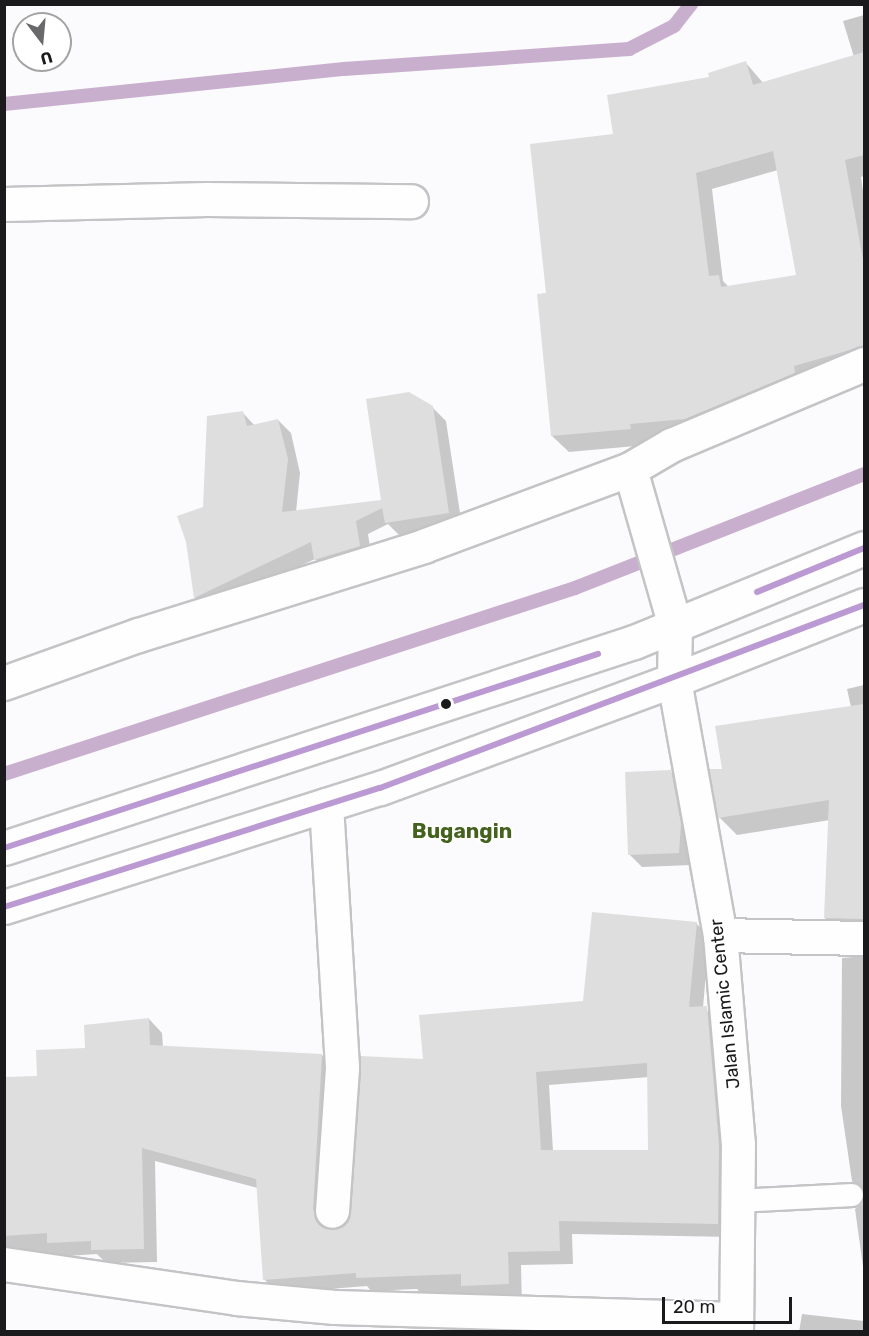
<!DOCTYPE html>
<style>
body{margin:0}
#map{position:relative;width:869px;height:1336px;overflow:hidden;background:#fbfafc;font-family:Rubik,sans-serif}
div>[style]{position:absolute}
.shadow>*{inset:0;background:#0003}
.stream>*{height:14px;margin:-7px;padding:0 7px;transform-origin:7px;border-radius:7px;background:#c9afce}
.building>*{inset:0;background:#dfdedf}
.roads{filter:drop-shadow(2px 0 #c4c3c5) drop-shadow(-2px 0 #c4c3c5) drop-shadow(0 2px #c4c3c5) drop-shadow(0 -2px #c4c3c5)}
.service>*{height:22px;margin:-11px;padding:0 11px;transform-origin:11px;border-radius:11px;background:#fefeff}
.minor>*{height:33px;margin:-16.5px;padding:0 16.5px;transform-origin:16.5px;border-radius:16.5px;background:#fefeff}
.trunk>*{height:33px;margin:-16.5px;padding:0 16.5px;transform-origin:16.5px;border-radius:16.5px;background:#fefeff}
.bus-1>*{height:6px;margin:-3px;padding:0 3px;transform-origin:3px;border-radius:3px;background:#bb99d3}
.dots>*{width:16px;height:16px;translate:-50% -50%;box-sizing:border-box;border:3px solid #fff;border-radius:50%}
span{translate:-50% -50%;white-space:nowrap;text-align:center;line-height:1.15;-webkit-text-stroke:4.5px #fff;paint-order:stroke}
.street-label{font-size:18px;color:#1a191b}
.quarter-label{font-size:21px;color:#44611d;font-weight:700}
.frame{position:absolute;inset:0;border:6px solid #1a191b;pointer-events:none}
.north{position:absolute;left:12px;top:12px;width:60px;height:60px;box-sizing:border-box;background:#fff;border:2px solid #a3a3a4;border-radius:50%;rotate:164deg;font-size:16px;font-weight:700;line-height:24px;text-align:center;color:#1a191b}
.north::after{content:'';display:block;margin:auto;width:21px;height:27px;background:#69686a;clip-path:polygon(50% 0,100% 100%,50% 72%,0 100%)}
.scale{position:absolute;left:662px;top:1297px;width:130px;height:27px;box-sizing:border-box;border:3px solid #1a191b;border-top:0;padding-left:8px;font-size:18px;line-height:21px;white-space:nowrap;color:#1a191b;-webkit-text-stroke:4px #fff;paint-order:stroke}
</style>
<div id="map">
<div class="shadow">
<div style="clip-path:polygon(evenodd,864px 15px,864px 176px,861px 177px,864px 198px,864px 367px,647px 445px,569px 452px,552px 436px,548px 295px,615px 136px,711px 79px,746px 63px,764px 84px,854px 57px,843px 21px,864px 15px,778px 170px,798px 277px,729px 287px,723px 281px,712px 189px,778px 170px)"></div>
<div style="clip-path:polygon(433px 408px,446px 421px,462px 526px,399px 535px,388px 524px,368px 534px,372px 559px,328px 573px,315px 559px,208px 610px,195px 597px,204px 509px,243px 413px,255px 426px,278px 420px,291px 433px,300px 473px,296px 512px,383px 501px)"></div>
<div style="clip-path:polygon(864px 685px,864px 936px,843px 936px,825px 918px,830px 820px,737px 835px,719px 817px,724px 770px,851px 707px,847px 689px)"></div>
<div style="clip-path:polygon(671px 772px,684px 785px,692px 865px,642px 867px,629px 854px)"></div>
<div style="clip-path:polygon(evenodd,696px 923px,709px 937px,703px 1008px,720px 1021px,731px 1237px,572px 1234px,573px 1264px,521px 1265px,522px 1306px,431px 1304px,417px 1289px,371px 1291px,367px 1286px,278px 1293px,264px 1279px,258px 1188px,155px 1161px,157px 1262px,106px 1263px,97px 1254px,8px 1260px,4px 1265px,4px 1079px,39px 1078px,149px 1019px,162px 1033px,163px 1047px,322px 1055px,335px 1069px,326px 1225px,340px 1230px,352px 1213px,424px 1061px,585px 1003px,696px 923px,649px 1077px,649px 1151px,553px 1151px,549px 1085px,649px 1077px)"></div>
<div style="clip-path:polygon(864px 956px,864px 1194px,852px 1181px,841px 1106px,842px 958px)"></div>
<div style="clip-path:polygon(864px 1203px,864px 1274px,855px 1209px)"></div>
<div style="clip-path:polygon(802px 1314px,864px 1321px,864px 1332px,799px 1332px)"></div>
<div style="clip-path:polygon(418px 1330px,477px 1332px,418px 1332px)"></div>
</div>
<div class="stream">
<div style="left:4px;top:104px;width:342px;rotate:-5.9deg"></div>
<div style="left:344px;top:69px;width:286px;rotate:-4deg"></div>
<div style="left:629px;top:49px;width:51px;rotate:-27.1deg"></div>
<div style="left:674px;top:26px;width:28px;rotate:-52deg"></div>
<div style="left:4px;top:774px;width:601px;rotate:-18.04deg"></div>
<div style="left:575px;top:588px;width:311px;rotate:-21.5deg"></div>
</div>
<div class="building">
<div style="clip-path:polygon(evenodd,864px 52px,864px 155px,845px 160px,864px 265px,864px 346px,794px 366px,795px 373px,685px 419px,630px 424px,631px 429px,551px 436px,537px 294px,546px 293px,530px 144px,613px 134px,607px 95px,709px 77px,708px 73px,746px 61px,753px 85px,864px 52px,773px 151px,796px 275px,721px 287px,719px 275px,709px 276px,696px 173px,773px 151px)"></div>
<div style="clip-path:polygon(409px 392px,433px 406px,449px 513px,385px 523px,382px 508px,356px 521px,360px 546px,314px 560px,311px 542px,194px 598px,186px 542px,177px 516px,203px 507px,207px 416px,243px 411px,247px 426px,278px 419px,288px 459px,282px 512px,381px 500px,366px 399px)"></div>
<div style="clip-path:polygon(864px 704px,864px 919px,824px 918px,829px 800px,718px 818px,709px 769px,722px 769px,715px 726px)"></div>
<div style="clip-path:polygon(671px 770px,681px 823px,679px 853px,628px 855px,625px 772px)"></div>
<div style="clip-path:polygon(evenodd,592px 912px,697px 922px,689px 1007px,707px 1006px,719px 1145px,718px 1224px,559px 1221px,560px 1251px,508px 1252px,509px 1284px,461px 1286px,461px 1274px,356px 1278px,356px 1273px,263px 1280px,256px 1179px,142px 1148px,144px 1249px,91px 1250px,91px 1241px,47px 1243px,47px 1233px,4px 1236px,4px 1077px,37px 1076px,36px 1050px,85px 1048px,84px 1025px,149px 1018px,150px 1045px,322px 1054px,313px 1210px,322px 1227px,341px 1228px,351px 1212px,360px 1056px,423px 1059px,419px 1015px,583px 1001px,592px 912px,647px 1063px,648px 1150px,541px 1150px,536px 1072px,647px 1063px)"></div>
</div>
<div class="roads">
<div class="service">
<div style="left:738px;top:1201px;width:114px;rotate:-3deg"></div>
</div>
<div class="minor">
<div style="left:4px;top:204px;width:203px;rotate:-1.4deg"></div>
<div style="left:207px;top:199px;width:204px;rotate:0.6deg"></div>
<div style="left:630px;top:469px;width:163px;rotate:74deg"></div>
<div style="left:675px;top:626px;width:54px;rotate:91.1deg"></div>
<div style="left:674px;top:680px;width:259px;rotate:79.8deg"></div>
<div style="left:720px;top:935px;width:210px;rotate:85.1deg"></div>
<div style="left:738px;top:1144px;width:188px;rotate:90.6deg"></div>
<div style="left:4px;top:683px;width:142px;rotate:-19.7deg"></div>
<div style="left:138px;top:635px;width:299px;rotate:-17.3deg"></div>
<div style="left:423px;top:546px;width:221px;rotate:-20.4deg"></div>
<div style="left:630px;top:469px;width:48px;rotate:-30.3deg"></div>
<div style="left:671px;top:445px;width:209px;rotate:-22.8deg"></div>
<div style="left:326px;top:805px;width:263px;rotate:86.5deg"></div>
<div style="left:342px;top:1068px;width:143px;rotate:94deg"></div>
<div style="left:720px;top:935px;width:144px;rotate:1.2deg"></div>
<div style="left:4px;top:1264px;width:234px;rotate:8.3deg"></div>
<div style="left:236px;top:1298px;width:99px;rotate:5.2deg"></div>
<div style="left:335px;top:1307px;width:401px;rotate:1.7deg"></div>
</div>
<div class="trunk">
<div style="left:4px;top:848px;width:663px;rotate:-18.11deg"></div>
<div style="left:634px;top:642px;width:248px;rotate:-22.2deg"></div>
<div style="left:4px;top:907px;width:394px;rotate:-17.6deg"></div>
<div style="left:380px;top:788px;width:313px;rotate:-20.2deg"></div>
<div style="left:674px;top:680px;width:204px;rotate:-21.5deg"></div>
</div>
</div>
<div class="bus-1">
<div style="left:757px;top:592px;width:116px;rotate:-22.4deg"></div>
<div style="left:4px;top:848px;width:625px;rotate:-18.09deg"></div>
<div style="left:4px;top:907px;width:394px;rotate:-17.6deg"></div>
<div style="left:380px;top:788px;width:517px;rotate:-20.71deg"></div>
</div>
<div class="dots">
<div style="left:446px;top:704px;background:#1a191b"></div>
</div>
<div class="street-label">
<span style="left:725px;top:1004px;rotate:-96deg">Jalan Islamic Center</span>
</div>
<div class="quarter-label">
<span style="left:462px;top:831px">Bugangin</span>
</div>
<div class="frame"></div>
<div class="north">U</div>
<div class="scale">20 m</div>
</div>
